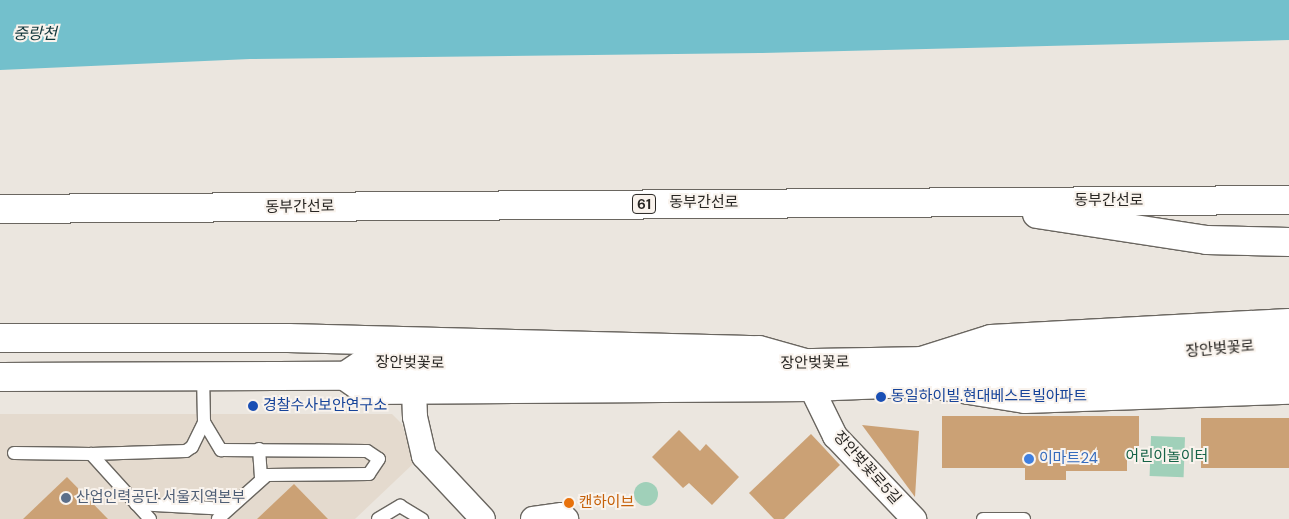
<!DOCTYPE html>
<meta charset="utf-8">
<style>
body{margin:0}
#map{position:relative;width:1289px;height:519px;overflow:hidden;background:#ebe6df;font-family:"DM Sans","Noto Sans KR",sans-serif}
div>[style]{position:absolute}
.built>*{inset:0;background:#e4dace}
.green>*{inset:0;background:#a0d0b9;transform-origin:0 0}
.round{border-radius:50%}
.water>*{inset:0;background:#73c0cc}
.building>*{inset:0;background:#cba175;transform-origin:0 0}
.roads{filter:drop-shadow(1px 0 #6a6660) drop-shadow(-1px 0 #6a6660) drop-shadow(0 1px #6a6660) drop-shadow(0 -1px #6a6660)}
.service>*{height:12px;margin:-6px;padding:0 6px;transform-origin:6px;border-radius:6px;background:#fff}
.minor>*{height:24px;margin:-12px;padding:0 12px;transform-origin:12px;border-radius:12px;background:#fff}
.tertiary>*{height:28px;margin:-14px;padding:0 14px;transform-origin:14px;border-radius:14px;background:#fff}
.secondary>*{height:28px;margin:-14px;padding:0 14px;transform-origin:14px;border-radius:14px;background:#fff}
.trunk>*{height:28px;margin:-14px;padding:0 14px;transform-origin:14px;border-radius:14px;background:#fff}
.dots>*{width:14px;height:14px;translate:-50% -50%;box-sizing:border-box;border:2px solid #f9f3ed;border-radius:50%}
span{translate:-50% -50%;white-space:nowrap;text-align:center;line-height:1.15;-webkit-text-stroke:4px #f9f3ed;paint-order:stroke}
.shield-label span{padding:1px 4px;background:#f9f3ed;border:1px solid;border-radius:4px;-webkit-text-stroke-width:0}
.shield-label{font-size:14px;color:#282623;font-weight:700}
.street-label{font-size:15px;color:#282623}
.transit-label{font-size:15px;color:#164399}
.left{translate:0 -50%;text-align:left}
.park-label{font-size:15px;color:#166347}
.shop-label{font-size:15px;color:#366cbe}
.service-label{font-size:15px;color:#4e5e75}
.food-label{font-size:15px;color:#c56008}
.water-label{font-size:16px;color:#10363b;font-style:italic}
</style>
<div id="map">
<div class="built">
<div style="clip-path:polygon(0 414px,392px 414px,402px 424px,414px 463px,355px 519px,0 519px)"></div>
</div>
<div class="green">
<div style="left:1151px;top:436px;width:34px;height:40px;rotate:2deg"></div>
<div class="round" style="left:634px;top:482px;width:24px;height:24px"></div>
</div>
<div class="water">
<div style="clip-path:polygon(0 0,1289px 0,1289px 40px,760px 53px,250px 59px,0 70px)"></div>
</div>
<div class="building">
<div style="clip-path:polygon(942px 416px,1139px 416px,1139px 451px,1127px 451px,1127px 471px,1066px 471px,1066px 480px,1025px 480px,1025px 468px,942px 468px)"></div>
<div style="left:1289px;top:418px;width:50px;height:88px;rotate:90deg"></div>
<div style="clip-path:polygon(862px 425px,919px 431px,915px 497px)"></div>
<div style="clip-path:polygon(679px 430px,700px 451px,706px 444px,739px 477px,712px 505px,689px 483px,683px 488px,652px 457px)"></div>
<div style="clip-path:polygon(811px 434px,840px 465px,784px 519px,774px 519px,749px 493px)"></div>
<div style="clip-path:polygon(67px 477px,108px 519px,23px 519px)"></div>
<div style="clip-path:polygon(294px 484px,328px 519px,257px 519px)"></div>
</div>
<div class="roads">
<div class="service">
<div style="left:203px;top:374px;width:48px;rotate:88.8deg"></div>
<div style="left:204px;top:422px;width:33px;rotate:59deg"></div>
<div style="left:221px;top:450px;width:146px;rotate:0.4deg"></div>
<div style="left:367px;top:451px;width:14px;rotate:34deg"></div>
<div style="left:379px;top:459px;width:18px;rotate:124deg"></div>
<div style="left:369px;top:474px;width:102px;rotate:179.4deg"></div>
<div style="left:267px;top:475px;width:66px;rotate:138.1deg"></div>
<div style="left:259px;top:449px;width:29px;rotate:86deg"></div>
<div style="left:14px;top:453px;width:77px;rotate:0.7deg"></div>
<div style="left:136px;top:504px;width:92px;rotate:3.1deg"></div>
<div style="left:150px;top:519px;width:88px;rotate:-132.2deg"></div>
<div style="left:91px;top:454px;width:95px;rotate:-1.8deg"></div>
<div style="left:186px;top:451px;width:7px;rotate:-34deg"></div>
<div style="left:192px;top:447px;width:28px;rotate:-64deg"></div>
<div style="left:378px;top:519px;width:26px;rotate:-31deg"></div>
<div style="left:400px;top:506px;width:26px;rotate:31deg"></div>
<div style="left:983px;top:519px;width:41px"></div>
</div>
<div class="minor">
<div style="left:811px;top:387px;width:55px;rotate:63.9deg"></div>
<div style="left:835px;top:436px;width:115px;rotate:46.4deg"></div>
<div style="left:414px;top:389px;width:28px;rotate:88deg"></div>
<div style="left:415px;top:417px;width:40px;rotate:77deg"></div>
<div style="left:424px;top:456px;width:86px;rotate:46.9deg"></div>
<div style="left:533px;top:519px;width:29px;rotate:-8deg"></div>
<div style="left:562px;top:515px;width:6px;rotate:45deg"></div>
</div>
<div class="tertiary">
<div style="left:345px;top:376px;width:25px;rotate:-34deg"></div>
<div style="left:366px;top:362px;width:216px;rotate:1.3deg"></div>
<div style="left:582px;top:367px;width:419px;rotate:-1deg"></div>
<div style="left:1001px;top:360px;width:289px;rotate:-3.4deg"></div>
<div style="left:0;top:377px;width:345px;rotate:-0.2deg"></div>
<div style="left:345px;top:376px;width:24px;rotate:35deg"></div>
<div style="left:365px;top:390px;width:446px;rotate:-0.4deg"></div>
<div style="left:811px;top:387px;width:478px;rotate:-2.2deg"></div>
</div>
<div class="secondary">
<div style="left:0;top:338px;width:288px"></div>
<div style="left:288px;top:338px;width:471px;rotate:1.5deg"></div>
<div style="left:759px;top:350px;width:48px;rotate:15.8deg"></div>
<div style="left:921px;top:361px;width:73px;rotate:-17.4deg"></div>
<div style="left:991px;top:339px;width:298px;rotate:-3.1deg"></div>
<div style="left:919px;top:382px;width:107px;rotate:9.1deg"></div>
<div style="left:1025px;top:399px;width:264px;rotate:-2deg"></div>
</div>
<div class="trunk">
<div style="left:0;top:209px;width:1289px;rotate:-0.4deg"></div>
<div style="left:1037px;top:214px;width:172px;rotate:8.7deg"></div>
<div style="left:1207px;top:240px;width:82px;rotate:1.4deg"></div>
</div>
</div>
<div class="dots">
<div style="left:881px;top:397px;background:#1a4fb4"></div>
<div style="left:253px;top:406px;background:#1a4fb4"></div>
<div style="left:1029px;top:459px;background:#3f7fe0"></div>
<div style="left:66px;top:498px;background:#5c6f8a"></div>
<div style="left:569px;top:503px;background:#e8710a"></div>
</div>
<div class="shield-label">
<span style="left:644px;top:204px">61</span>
</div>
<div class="street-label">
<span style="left:1109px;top:201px">동부간선로</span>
<span style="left:704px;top:203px">동부간선로</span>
<span style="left:300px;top:207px;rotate:-1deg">동부간선로</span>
<span style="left:1220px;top:349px;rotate:-5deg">장안벚꽃로</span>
<span style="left:410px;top:363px;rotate:1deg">장안벚꽃로</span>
<span style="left:815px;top:363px;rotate:-1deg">장안벚꽃로</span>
<span style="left:867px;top:468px;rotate:48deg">장안벚꽃로5길</span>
</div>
<div class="transit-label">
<span class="left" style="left:891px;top:397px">동일하이빌.현대베스트빌아파트</span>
<span class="left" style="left:263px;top:406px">경찰수사보안연구소</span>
</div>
<div class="park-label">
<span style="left:1167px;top:457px">어린이놀이터</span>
</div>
<div class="shop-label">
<span class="left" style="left:1039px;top:459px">이마트24</span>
</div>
<div class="service-label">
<span class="left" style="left:76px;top:498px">산업인력공단 서울지역본부</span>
</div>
<div class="food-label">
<span class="left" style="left:579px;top:503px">캔하이브</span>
</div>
<div class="water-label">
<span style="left:35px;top:34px">중랑천</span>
</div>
</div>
